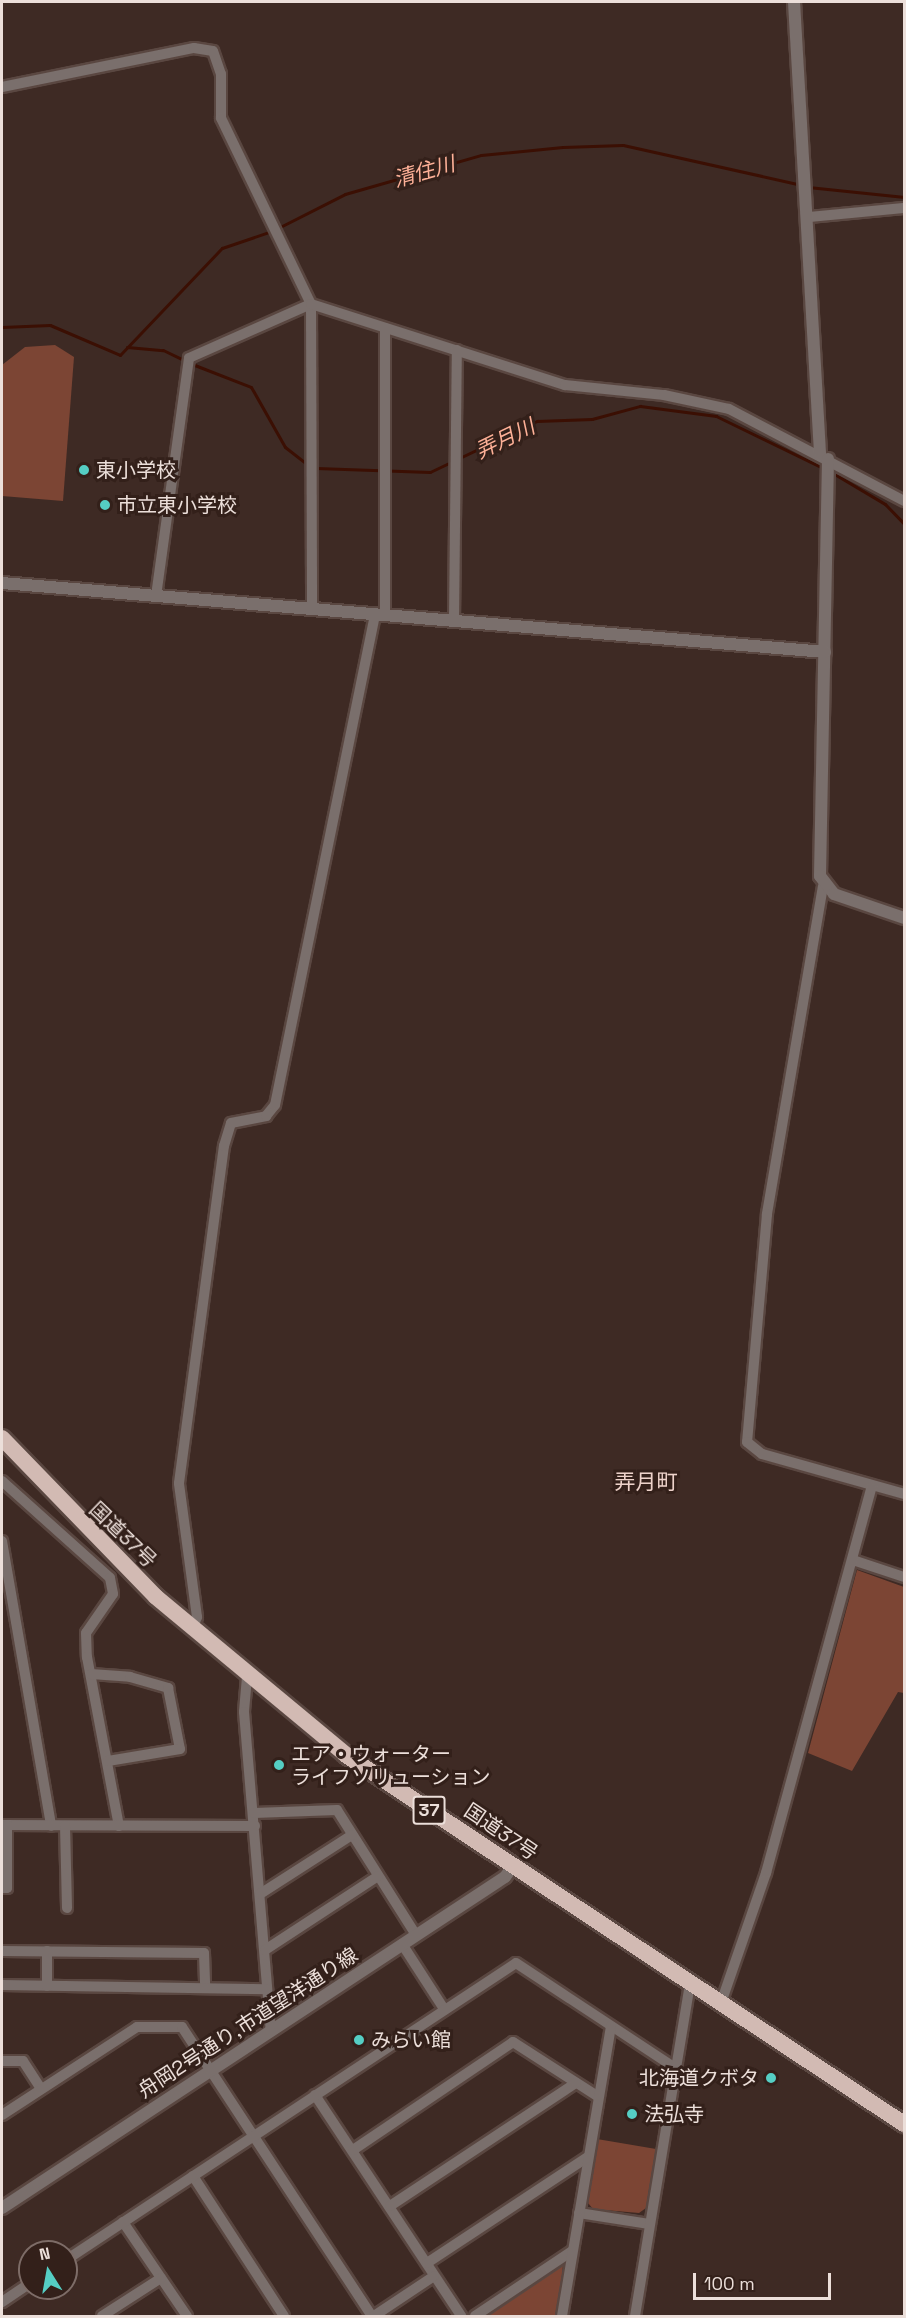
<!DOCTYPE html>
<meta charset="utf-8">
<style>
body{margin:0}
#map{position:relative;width:906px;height:2318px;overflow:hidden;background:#3e2a24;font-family:"Space Grotesk","Noto Sans JP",sans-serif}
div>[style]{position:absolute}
.green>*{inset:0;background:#7c4534}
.stream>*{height:3px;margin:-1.5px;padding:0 1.5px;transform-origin:1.5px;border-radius:1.5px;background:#3b0f03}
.roads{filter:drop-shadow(2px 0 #5a4741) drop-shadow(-2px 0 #5a4741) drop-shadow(0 2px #5a4741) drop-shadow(0 -2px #5a4741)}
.minor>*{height:10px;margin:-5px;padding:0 5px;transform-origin:5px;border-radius:5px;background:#7a6f6c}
.tertiary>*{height:12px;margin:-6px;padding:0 6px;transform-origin:6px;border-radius:6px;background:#7a6f6c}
.trunk>*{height:16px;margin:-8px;padding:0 8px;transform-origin:8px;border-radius:8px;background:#d2bab3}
.dots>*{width:16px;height:16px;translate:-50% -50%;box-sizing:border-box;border:3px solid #33201a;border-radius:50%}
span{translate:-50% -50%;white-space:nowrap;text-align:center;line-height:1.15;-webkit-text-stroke:6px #33201a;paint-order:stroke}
.shield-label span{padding:2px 4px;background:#33201a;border:2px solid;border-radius:4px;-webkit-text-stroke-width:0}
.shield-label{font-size:18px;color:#ecdfda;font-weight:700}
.poi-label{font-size:20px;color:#ecdfda}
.left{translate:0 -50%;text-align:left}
.right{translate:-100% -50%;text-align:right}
.street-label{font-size:20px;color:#ecdfda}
.water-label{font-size:21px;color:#fdb097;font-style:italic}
.neighbourhood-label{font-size:21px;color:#edd2ca}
.frame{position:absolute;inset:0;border:3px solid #ecdfda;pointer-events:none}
.north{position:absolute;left:18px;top:2240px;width:60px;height:60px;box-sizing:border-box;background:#33201a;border:2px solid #7d6c67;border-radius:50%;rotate:349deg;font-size:16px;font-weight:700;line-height:24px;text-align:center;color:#ecdfda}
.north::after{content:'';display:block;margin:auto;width:21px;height:27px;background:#55cec4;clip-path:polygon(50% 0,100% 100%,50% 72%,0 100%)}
.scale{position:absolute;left:693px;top:2273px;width:138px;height:27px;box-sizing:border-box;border:3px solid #ecdfda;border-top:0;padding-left:8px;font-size:18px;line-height:21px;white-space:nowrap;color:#ecdfda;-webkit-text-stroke:4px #33201a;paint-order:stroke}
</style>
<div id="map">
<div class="green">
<div style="clip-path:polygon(55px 345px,74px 357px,63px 501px,2px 496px,2px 365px,25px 347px)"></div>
<div style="clip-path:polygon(857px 1570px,904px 1587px,904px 1693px,898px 1692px,852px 1771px,808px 1753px)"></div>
<div style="clip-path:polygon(597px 2139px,656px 2149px,646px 2208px,639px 2213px,593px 2209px,588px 2203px)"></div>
<div style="clip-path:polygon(563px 2265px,558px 2316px,485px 2316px)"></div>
</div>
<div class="stream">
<div style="left:808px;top:187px;width:97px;rotate:5.9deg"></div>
<div style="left:278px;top:228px;width:75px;rotate:-26.9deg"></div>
<div style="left:345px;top:194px;width:141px;rotate:-16deg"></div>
<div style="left:481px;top:155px;width:82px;rotate:-5.6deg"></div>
<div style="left:563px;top:147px;width:60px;rotate:-1.9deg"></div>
<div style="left:623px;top:145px;width:183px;rotate:12.6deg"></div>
<div style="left:2px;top:327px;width:48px;rotate:-2.4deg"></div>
<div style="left:50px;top:325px;width:76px;rotate:23.2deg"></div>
<div style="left:120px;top:355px;width:148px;rotate:-46.4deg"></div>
<div style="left:222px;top:248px;width:53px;rotate:-18.8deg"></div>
<div style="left:127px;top:347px;width:36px;rotate:5deg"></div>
<div style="left:163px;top:350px;width:25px;rotate:26deg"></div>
<div style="left:192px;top:364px;width:63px;rotate:21.3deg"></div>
<div style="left:251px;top:387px;width:69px;rotate:60.5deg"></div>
<div style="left:285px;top:447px;width:31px;rotate:38deg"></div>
<div style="left:316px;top:468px;width:114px;rotate:2deg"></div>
<div style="left:430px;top:472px;width:119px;rotate:-25.5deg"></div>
<div style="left:537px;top:421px;width:55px;rotate:-2.1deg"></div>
<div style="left:592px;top:419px;width:50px;rotate:-15.2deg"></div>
<div style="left:640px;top:406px;width:77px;rotate:7.5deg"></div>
<div style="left:716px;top:416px;width:121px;rotate:25.9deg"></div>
<div style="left:831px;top:472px;width:63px;rotate:30.7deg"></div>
<div style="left:885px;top:504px;width:28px;rotate:46deg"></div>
</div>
<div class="roads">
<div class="minor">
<div style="left:2px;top:87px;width:196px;rotate:-11.5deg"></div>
<div style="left:194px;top:48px;width:19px;rotate:9deg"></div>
<div style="left:213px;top:51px;width:24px;rotate:71deg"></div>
<div style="left:221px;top:74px;width:44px;rotate:90deg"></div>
<div style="left:221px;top:118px;width:207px;rotate:64.2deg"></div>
<div style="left:311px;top:304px;width:305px;rotate:89.8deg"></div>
<div style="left:809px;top:217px;width:95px;rotate:-5.4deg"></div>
<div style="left:156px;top:596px;width:240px;rotate:-82.1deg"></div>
<div style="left:189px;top:358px;width:133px;rotate:-23.9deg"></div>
<div style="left:311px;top:304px;width:267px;rotate:17.7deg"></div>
<div style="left:565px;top:385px;width:100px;rotate:5.8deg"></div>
<div style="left:664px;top:395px;width:66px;rotate:12.2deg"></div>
<div style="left:729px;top:409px;width:198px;rotate:27.7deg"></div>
<div style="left:385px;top:615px;width:287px;rotate:-90deg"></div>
<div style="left:454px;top:621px;width:271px;rotate:-89.4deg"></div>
<div style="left:823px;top:886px;width:333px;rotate:99.7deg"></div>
<div style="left:767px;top:1214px;width:229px;rotate:95deg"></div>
<div style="left:747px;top:1442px;width:19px;rotate:39deg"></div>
<div style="left:762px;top:1454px;width:148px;rotate:15.7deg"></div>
<div style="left:2px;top:1481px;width:145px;rotate:41.9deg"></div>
<div style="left:110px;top:1578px;width:16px;rotate:79deg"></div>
<div style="left:113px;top:1594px;width:47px;rotate:124.7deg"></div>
<div style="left:86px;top:1633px;width:24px;rotate:88deg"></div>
<div style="left:87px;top:1657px;width:172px;rotate:79.3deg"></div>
<div style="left:2px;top:1541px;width:289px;rotate:80.2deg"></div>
<div style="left:853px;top:1560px;width:54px;rotate:18.4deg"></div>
<div style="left:192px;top:1629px;width:13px;rotate:-67deg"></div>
<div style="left:197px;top:1617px;width:135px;rotate:-97.7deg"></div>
<div style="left:179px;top:1483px;width:340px;rotate:-82.4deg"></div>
<div style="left:224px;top:1146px;width:24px;rotate:-73deg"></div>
<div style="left:231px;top:1123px;width:36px;rotate:-11deg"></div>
<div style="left:266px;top:1116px;width:14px;rotate:-51deg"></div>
<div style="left:275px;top:1105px;width:500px;rotate:-78.47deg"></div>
<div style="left:91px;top:1674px;width:39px;rotate:4deg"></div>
<div style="left:130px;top:1677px;width:40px;rotate:16deg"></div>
<div style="left:168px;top:1688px;width:62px;rotate:78.9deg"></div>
<div style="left:180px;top:1749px;width:73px;rotate:170.5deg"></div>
<div style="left:247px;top:1677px;width:35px;rotate:95deg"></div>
<div style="left:244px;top:1712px;width:320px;rotate:85.2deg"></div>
<div style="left:254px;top:1813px;width:83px;rotate:-2.1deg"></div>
<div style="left:337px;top:1810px;width:148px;rotate:57.7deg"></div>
<div style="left:2px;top:1825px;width:253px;rotate:0.2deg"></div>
<div style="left:65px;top:1826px;width:82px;rotate:88.6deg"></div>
<div style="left:2px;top:1888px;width:5px"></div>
<div style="left:7px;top:1888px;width:63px;rotate:-90deg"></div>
<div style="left:260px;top:1894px;width:109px;rotate:-32.7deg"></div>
<div style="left:402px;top:1944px;width:77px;rotate:57.1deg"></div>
<div style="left:265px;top:1950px;width:135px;rotate:-33.2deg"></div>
<div style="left:2px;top:1951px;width:202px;rotate:0.6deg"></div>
<div style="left:204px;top:1953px;width:35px;rotate:88deg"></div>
<div style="left:2px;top:1985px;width:265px;rotate:0.9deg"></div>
<div style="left:47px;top:1986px;width:35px;rotate:-90deg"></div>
<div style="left:721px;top:2003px;width:138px;rotate:-70.9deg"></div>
<div style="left:766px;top:1873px;width:399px;rotate:-74.7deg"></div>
<div style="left:2px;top:2061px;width:21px"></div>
<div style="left:23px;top:2061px;width:33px;rotate:57deg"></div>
<div style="left:315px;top:2095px;width:265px;rotate:56.5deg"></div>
<div style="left:2px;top:2115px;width:161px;rotate:-33.1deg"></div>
<div style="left:137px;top:2027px;width:45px"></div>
<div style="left:182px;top:2027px;width:346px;rotate:56.7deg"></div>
<div style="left:353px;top:2150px;width:193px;rotate:-34deg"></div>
<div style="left:513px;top:2042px;width:100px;rotate:32.7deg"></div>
<div style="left:193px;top:2176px;width:167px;rotate:57deg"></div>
<div style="left:390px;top:2206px;width:223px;rotate:-33.5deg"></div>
<div style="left:579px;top:2213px;width:71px;rotate:8.9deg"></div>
<div style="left:123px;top:2222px;width:114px;rotate:55.8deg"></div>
<div style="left:66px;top:2260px;width:539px;rotate:-33.42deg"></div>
<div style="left:516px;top:1963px;width:191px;rotate:33.4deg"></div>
<div style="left:427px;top:2263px;width:193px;rotate:-33.4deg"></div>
<div style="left:2px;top:2302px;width:34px;rotate:-34deg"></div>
<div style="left:102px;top:2316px;width:70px;rotate:-32.8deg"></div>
<div style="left:374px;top:2316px;width:72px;rotate:-33.7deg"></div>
<div style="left:475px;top:2316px;width:117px;rotate:-33.8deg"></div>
<div style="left:562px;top:2316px;width:294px;rotate:-80.4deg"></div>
<div style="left:635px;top:2316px;width:338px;rotate:-80.6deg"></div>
</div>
<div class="tertiary">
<div style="left:794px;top:2px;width:453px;rotate:86.7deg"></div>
<div style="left:828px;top:459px;width:417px;rotate:91.1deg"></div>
<div style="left:820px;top:876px;width:23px;rotate:52deg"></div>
<div style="left:834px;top:894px;width:74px;rotate:18.9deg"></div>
<div style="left:2px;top:583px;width:826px;rotate:4.79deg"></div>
<div style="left:2px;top:2208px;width:602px;rotate:-33.35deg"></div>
<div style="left:505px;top:1877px;width:14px;rotate:-54deg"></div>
</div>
<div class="trunk">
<div style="left:2px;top:1438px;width:221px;rotate:45.9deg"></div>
<div style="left:156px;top:1597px;width:247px;rotate:39.7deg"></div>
<div style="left:346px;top:1755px;width:669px;rotate:33.48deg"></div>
</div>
</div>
<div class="dots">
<div style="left:84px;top:470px;background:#55cec4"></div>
<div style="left:105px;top:505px;background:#55cec4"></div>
<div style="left:279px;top:1765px;background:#55cec4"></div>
<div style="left:359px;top:2040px;background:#55cec4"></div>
<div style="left:771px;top:2078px;background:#55cec4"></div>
<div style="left:632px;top:2114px;background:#55cec4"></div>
</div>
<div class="shield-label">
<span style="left:429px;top:1810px">37</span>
</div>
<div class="poi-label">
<span class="left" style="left:96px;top:470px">東小学校</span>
<span class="left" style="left:117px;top:505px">市立東小学校</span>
<span class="left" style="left:291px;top:1766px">エア・ウォーター<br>ライフソリューション</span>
<span class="left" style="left:371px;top:2040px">みらい館</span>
<span class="right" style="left:759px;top:2078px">北海道クボタ</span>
<span class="left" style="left:644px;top:2114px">法弘寺</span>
</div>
<div class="street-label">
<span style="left:123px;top:1535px;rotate:44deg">国道37号</span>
<span style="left:501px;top:1832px;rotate:34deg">国道37号</span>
<span style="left:248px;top:2023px;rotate:-33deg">舟岡2号通り,市道望洋通り線</span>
</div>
<div class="water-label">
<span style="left:424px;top:172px;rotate:-16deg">清住川</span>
<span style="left:505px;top:439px;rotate:-26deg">弄月川</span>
</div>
<div class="neighbourhood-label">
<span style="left:646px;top:1482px">弄月町</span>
</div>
<div class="frame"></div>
<div class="north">N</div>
<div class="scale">100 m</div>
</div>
